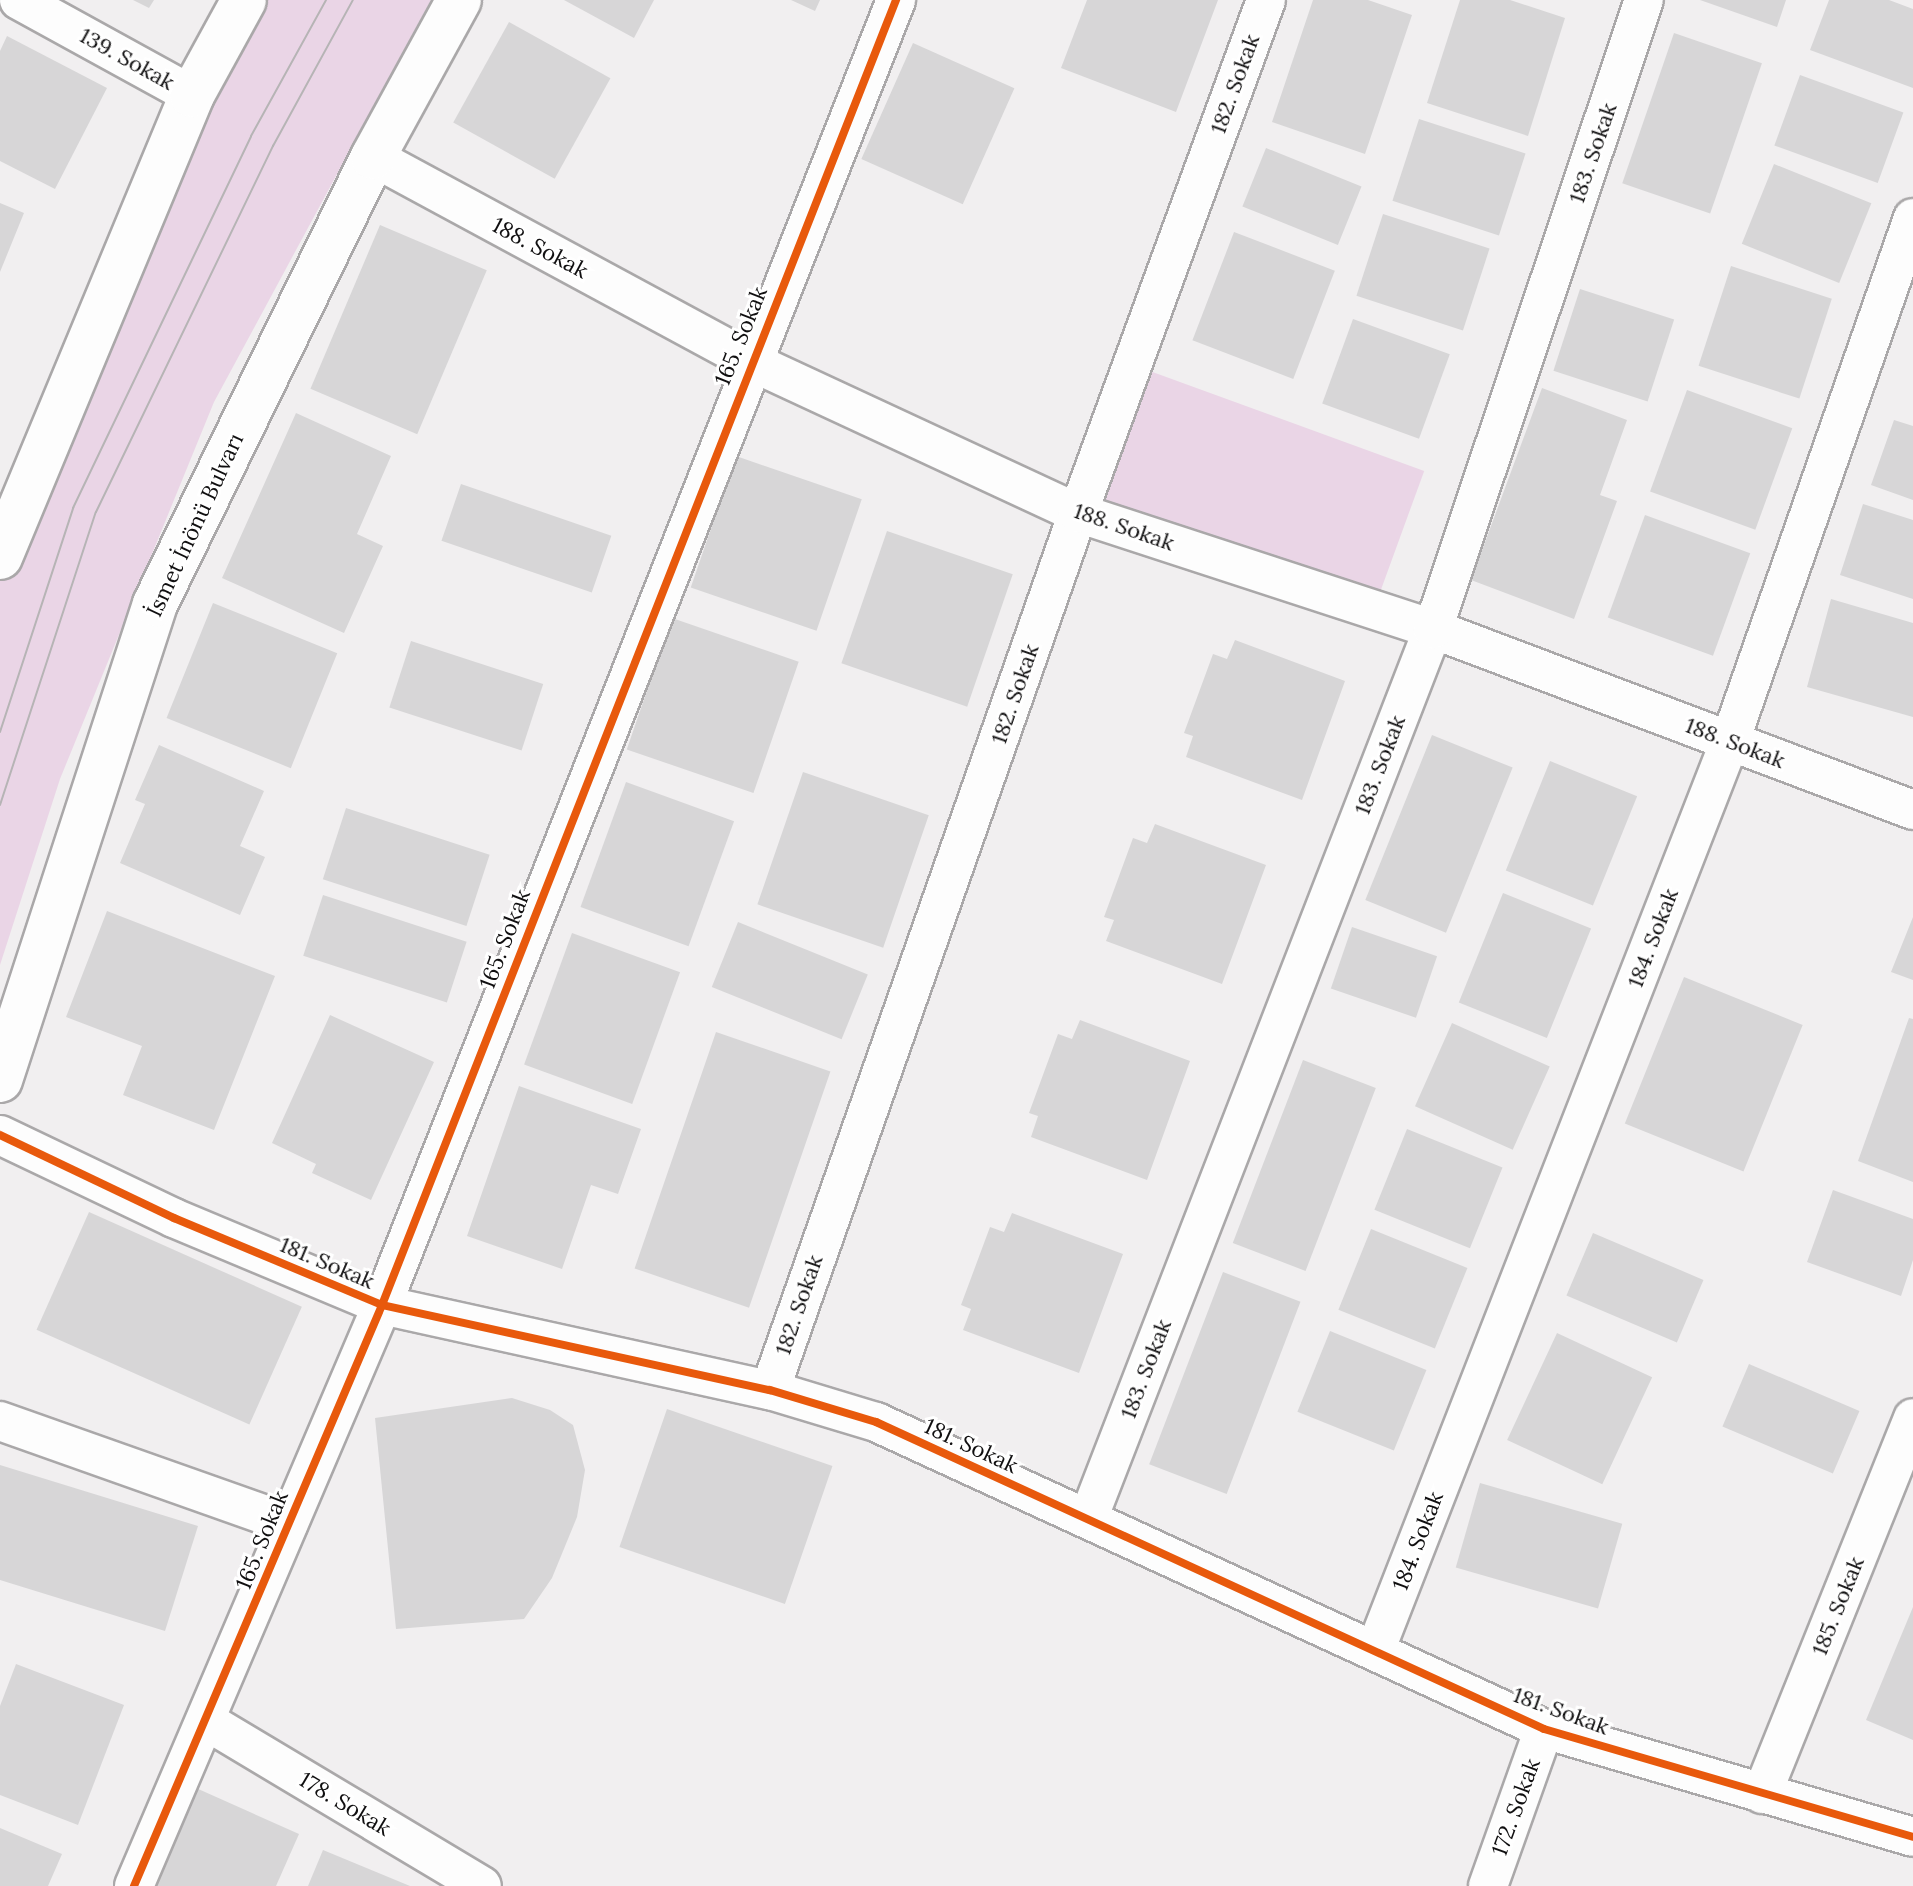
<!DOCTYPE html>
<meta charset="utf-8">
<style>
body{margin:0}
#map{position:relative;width:1913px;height:1886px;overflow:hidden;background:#f1eff0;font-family:Lora,serif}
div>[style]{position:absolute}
.green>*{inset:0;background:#ead5e6;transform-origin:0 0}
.building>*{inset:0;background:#d7d6d7;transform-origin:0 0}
.roads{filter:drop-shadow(2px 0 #aaa8a9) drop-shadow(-2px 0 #aaa8a9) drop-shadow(0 2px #aaa8a9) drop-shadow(0 -2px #aaa8a9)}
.minor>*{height:38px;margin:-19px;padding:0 19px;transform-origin:19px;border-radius:19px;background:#fdfdfd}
.primary>*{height:44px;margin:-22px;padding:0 22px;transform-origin:22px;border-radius:22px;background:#fdfdfd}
.tram>*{height:2px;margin:-1px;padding:0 1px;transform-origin:1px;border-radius:1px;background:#b6b4b5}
.cycleway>*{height:8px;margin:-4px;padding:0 4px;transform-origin:4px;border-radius:4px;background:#e8590c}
span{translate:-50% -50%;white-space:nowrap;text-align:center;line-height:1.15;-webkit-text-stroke:6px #fff;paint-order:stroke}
.street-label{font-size:22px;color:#100f10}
</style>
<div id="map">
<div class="green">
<div style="clip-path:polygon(244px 0,431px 0,214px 402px,60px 779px,0 965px,0 546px)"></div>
<div style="left:1147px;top:370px;width:295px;height:140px;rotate:20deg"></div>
</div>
<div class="building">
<div style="clip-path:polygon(133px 0,154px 0,149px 8px)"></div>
<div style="clip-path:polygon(564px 0,654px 0,634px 38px)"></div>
<div style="clip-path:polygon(791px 0,820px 0,815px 11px)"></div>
<div style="clip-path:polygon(1087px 0,1218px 0,1176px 112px,1061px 68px)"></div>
<div style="clip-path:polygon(1313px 0,1368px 0,1412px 15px,1365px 154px,1272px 122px)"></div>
<div style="clip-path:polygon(1460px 0,1510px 0,1565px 18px,1528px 136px,1427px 103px)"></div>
<div style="clip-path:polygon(1700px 0,1786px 0,1777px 27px)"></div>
<div style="clip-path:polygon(1829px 0,1889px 0,1913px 9px,1913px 88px,1810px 50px)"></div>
<div style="left:509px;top:22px;width:116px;height:115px;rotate:29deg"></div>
<div style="left:1674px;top:33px;width:93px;height:159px;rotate:19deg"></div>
<div style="clip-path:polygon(7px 36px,107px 88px,55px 189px,0 161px,0 51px)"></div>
<div style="left:913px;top:43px;width:111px;height:127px;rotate:24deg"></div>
<div style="left:1800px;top:75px;width:110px;height:75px;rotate:20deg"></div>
<div style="left:1419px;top:119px;width:112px;height:86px;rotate:18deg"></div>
<div style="left:1266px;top:148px;width:103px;height:63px;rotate:22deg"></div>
<div style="left:1774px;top:164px;width:105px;height:86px;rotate:22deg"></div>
<div style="clip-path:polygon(0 203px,24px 213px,0 272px)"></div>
<div style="left:1383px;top:214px;width:112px;height:86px;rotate:18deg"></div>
<div style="left:380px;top:225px;width:116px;height:178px;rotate:23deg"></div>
<div style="left:1234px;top:232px;width:108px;height:116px;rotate:21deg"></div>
<div style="left:1731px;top:266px;width:106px;height:105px;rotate:18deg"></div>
<div style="left:1580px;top:289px;width:99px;height:86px;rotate:18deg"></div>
<div style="left:1353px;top:319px;width:103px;height:90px;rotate:20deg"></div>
<div style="clip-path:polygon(1542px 388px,1627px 420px,1600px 495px,1617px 501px,1574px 619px,1471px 580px)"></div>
<div style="left:1687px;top:390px;width:112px;height:108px;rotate:20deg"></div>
<div style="clip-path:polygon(296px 413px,391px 456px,357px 534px,383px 546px,344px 633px,222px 578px)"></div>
<div style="clip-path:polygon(1894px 420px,1913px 426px,1913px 500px,1871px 485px)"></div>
<div style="left:736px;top:456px;width:133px;height:139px;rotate:19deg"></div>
<div style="left:461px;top:484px;width:159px;height:60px;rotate:19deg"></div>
<div style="clip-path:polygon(1863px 504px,1913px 520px,1913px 599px,1840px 575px)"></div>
<div style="left:1645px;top:515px;width:112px;height:109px;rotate:20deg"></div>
<div style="left:887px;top:531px;width:133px;height:140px;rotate:19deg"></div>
<div style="clip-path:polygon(1831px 599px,1913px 623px,1913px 717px,1807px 687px)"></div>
<div style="left:213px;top:603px;width:134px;height:124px;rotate:22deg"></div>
<div style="left:672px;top:618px;width:134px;height:139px;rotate:19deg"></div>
<div style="clip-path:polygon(1235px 640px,1345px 681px,1302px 800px,1186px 757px,1193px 736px,1184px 733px,1213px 654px,1227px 659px)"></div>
<div style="left:411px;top:641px;width:139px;height:70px;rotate:18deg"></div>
<div style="left:1432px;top:735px;width:87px;height:178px;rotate:22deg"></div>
<div style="clip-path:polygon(159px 745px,264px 791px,240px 846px,265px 857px,240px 915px,120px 863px,145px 804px,135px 800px)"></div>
<div style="left:1550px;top:761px;width:94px;height:118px;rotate:22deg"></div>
<div style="left:803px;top:772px;width:133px;height:140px;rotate:19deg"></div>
<div style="left:626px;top:782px;width:115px;height:133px;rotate:20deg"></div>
<div style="left:346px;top:808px;width:151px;height:75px;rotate:18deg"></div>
<div style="clip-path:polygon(1155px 824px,1266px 865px,1222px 984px,1106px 941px,1114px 920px,1104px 917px,1133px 838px,1147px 843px)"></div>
<div style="left:1503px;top:893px;width:95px;height:118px;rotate:22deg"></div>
<div style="left:323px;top:895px;width:151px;height:64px;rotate:18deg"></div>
<div style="clip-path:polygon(107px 911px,275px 976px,214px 1130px,123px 1095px,142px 1046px,66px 1017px)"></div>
<div style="clip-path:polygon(1913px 917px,1913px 980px,1891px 972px)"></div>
<div style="left:738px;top:922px;width:140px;height:70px;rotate:22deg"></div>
<div style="left:1352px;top:927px;width:90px;height:65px;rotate:19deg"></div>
<div style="left:572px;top:933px;width:115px;height:140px;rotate:20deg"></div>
<div style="left:1684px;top:977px;width:128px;height:158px;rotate:22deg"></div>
<div style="clip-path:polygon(330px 1015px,434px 1062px,371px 1200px,312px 1173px,316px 1164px,272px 1143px)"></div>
<div style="clip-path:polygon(1909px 1018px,1913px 1019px,1913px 1182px,1858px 1161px)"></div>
<div style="clip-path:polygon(1080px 1020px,1190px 1061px,1147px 1180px,1031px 1137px,1038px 1116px,1029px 1113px,1058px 1034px,1072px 1039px)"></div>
<div style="left:1452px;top:1023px;width:107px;height:91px;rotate:24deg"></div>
<div style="left:716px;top:1032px;width:121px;height:250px;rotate:19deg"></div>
<div style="left:1303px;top:1060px;width:78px;height:196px;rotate:21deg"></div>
<div style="clip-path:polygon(519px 1086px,641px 1129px,618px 1194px,591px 1185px,562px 1269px,467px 1236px)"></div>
<div style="left:1407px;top:1129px;width:103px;height:87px;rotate:22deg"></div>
<div style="clip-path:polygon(1833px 1190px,1913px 1219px,1913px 1260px,1901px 1296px,1807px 1262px)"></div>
<div style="left:89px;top:1212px;width:233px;height:129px;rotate:24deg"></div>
<div style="clip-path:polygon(1012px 1213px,1123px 1254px,1079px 1373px,963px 1330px,971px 1309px,961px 1305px,990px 1227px,1004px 1232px)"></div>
<div style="left:1371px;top:1229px;width:104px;height:87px;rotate:22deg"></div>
<div style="left:1593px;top:1233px;width:120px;height:68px;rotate:23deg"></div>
<div style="left:1223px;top:1272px;width:83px;height:206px;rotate:21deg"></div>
<div style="left:1330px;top:1331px;width:104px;height:87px;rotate:22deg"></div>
<div style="left:1557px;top:1333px;width:105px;height:118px;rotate:25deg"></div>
<div style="left:1749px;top:1364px;width:120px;height:68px;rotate:23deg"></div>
<div style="clip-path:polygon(512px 1398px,550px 1410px,573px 1425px,585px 1470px,577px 1517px,552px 1578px,524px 1619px,396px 1629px,375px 1418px)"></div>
<div style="left:667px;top:1409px;width:175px;height:146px;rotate:19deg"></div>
<div style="clip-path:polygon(0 1465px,198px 1526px,165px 1631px,0 1580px)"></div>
<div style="left:1480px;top:1483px;width:148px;height:88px;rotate:16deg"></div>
<div style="clip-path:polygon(1913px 1607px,1913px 1740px,1866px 1720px)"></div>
<div style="clip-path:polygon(16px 1664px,124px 1705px,78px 1825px,0 1795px,0 1706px)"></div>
<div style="clip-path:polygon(196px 1788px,299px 1834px,276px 1886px,152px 1886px)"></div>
<div style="clip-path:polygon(0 1828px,62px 1854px,48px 1886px,0 1886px)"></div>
<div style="clip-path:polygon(323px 1850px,410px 1886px,308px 1886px)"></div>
</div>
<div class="roads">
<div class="minor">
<div style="left:19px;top:0;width:197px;rotate:28.8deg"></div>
<div style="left:373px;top:157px;width:429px;rotate:28.4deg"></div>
<div style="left:750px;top:361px;width:362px;rotate:24.9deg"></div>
<div style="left:1078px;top:513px;width:373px;rotate:18.1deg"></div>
<div style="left:1433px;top:629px;width:513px;rotate:20.66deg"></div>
<div style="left:0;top:1135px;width:193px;rotate:25.5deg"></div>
<div style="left:174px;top:1218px;width:225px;rotate:22.7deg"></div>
<div style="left:382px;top:1305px;width:397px;rotate:12.4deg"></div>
<div style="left:770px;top:1390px;width:111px;rotate:16.8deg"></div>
<div style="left:876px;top:1422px;width:735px;rotate:24.68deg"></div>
<div style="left:1544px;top:1729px;width:384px;rotate:16.3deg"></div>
<div style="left:770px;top:1390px;width:930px;rotate:-70.65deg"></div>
<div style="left:1078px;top:513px;width:546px;rotate:-69.87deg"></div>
<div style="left:0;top:1421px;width:306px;rotate:19.5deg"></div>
<div style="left:1088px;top:1519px;width:955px;rotate:-68.81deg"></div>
<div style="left:1433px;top:629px;width:663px;rotate:-71.46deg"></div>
<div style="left:1375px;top:1651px;width:977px;rotate:-68.69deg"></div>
<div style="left:1730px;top:741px;width:554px;rotate:-70.71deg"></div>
<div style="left:208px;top:1722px;width:319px;rotate:30.9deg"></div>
<div style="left:1762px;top:1794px;width:405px;rotate:-68.1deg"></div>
<div style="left:134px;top:1886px;width:632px;rotate:-66.88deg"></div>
<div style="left:382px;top:1305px;width:1403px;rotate:-68.5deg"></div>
<div style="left:1488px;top:1886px;width:167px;rotate:-70.4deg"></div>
</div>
<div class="primary">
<div style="left:0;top:557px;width:500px;rotate:-67.43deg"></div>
<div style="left:192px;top:95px;width:108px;rotate:-61.3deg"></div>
<div style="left:0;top:1080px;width:501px;rotate:-71.96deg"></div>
<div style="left:155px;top:604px;width:497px;rotate:-64deg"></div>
<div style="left:373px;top:157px;width:179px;rotate:-61.3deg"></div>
</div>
</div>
<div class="tram">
<div style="left:0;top:732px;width:236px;rotate:-71.9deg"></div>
<div style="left:73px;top:508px;width:412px;rotate:-64.4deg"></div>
<div style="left:251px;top:136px;width:155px;rotate:-61.1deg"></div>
<div style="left:0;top:805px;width:308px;rotate:-71.9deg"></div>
<div style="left:96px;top:512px;width:407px;rotate:-64.2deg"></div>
<div style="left:273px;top:146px;width:166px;rotate:-61.3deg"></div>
</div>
<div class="cycleway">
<div style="left:0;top:1135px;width:193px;rotate:25.5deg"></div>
<div style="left:174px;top:1218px;width:225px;rotate:22.7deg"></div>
<div style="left:382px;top:1305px;width:397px;rotate:12.4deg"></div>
<div style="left:770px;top:1390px;width:111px;rotate:16.8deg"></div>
<div style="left:876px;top:1422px;width:735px;rotate:24.68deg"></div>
<div style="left:1544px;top:1729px;width:384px;rotate:16.3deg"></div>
<div style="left:134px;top:1886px;width:632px;rotate:-66.88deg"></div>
<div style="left:382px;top:1305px;width:1403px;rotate:-68.5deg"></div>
</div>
<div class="street-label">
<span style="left:127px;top:59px;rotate:29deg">139. Sokak</span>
<span style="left:1235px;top:84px;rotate:-70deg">182. Sokak</span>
<span style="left:1593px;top:153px;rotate:-71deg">183. Sokak</span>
<span style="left:540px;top:248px;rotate:28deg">188. Sokak</span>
<span style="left:741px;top:336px;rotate:-68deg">165. Sokak</span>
<span style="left:195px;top:525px;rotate:-65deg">İsmet İnönü Bulvarı</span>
<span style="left:1124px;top:527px;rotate:19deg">188. Sokak</span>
<span style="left:1015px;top:694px;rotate:-71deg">182. Sokak</span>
<span style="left:1735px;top:743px;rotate:21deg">188. Sokak</span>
<span style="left:1380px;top:765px;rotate:-69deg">183. Sokak</span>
<span style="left:1653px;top:938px;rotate:-69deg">184. Sokak</span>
<span style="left:505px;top:939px;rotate:-69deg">165. Sokak</span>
<span style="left:327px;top:1263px;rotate:23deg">181. Sokak</span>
<span style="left:799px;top:1305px;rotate:-71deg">182. Sokak</span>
<span style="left:1146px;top:1369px;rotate:-69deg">183. Sokak</span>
<span style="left:971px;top:1446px;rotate:25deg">181. Sokak</span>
<span style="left:262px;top:1540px;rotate:-68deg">165. Sokak</span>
<span style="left:1418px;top:1541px;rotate:-69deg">184. Sokak</span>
<span style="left:1838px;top:1606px;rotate:-68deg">185. Sokak</span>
<span style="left:1561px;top:1711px;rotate:20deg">181. Sokak</span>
<span style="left:345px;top:1804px;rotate:31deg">178. Sokak</span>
<span style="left:1516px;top:1807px;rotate:-70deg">172. Sokak</span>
</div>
</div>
